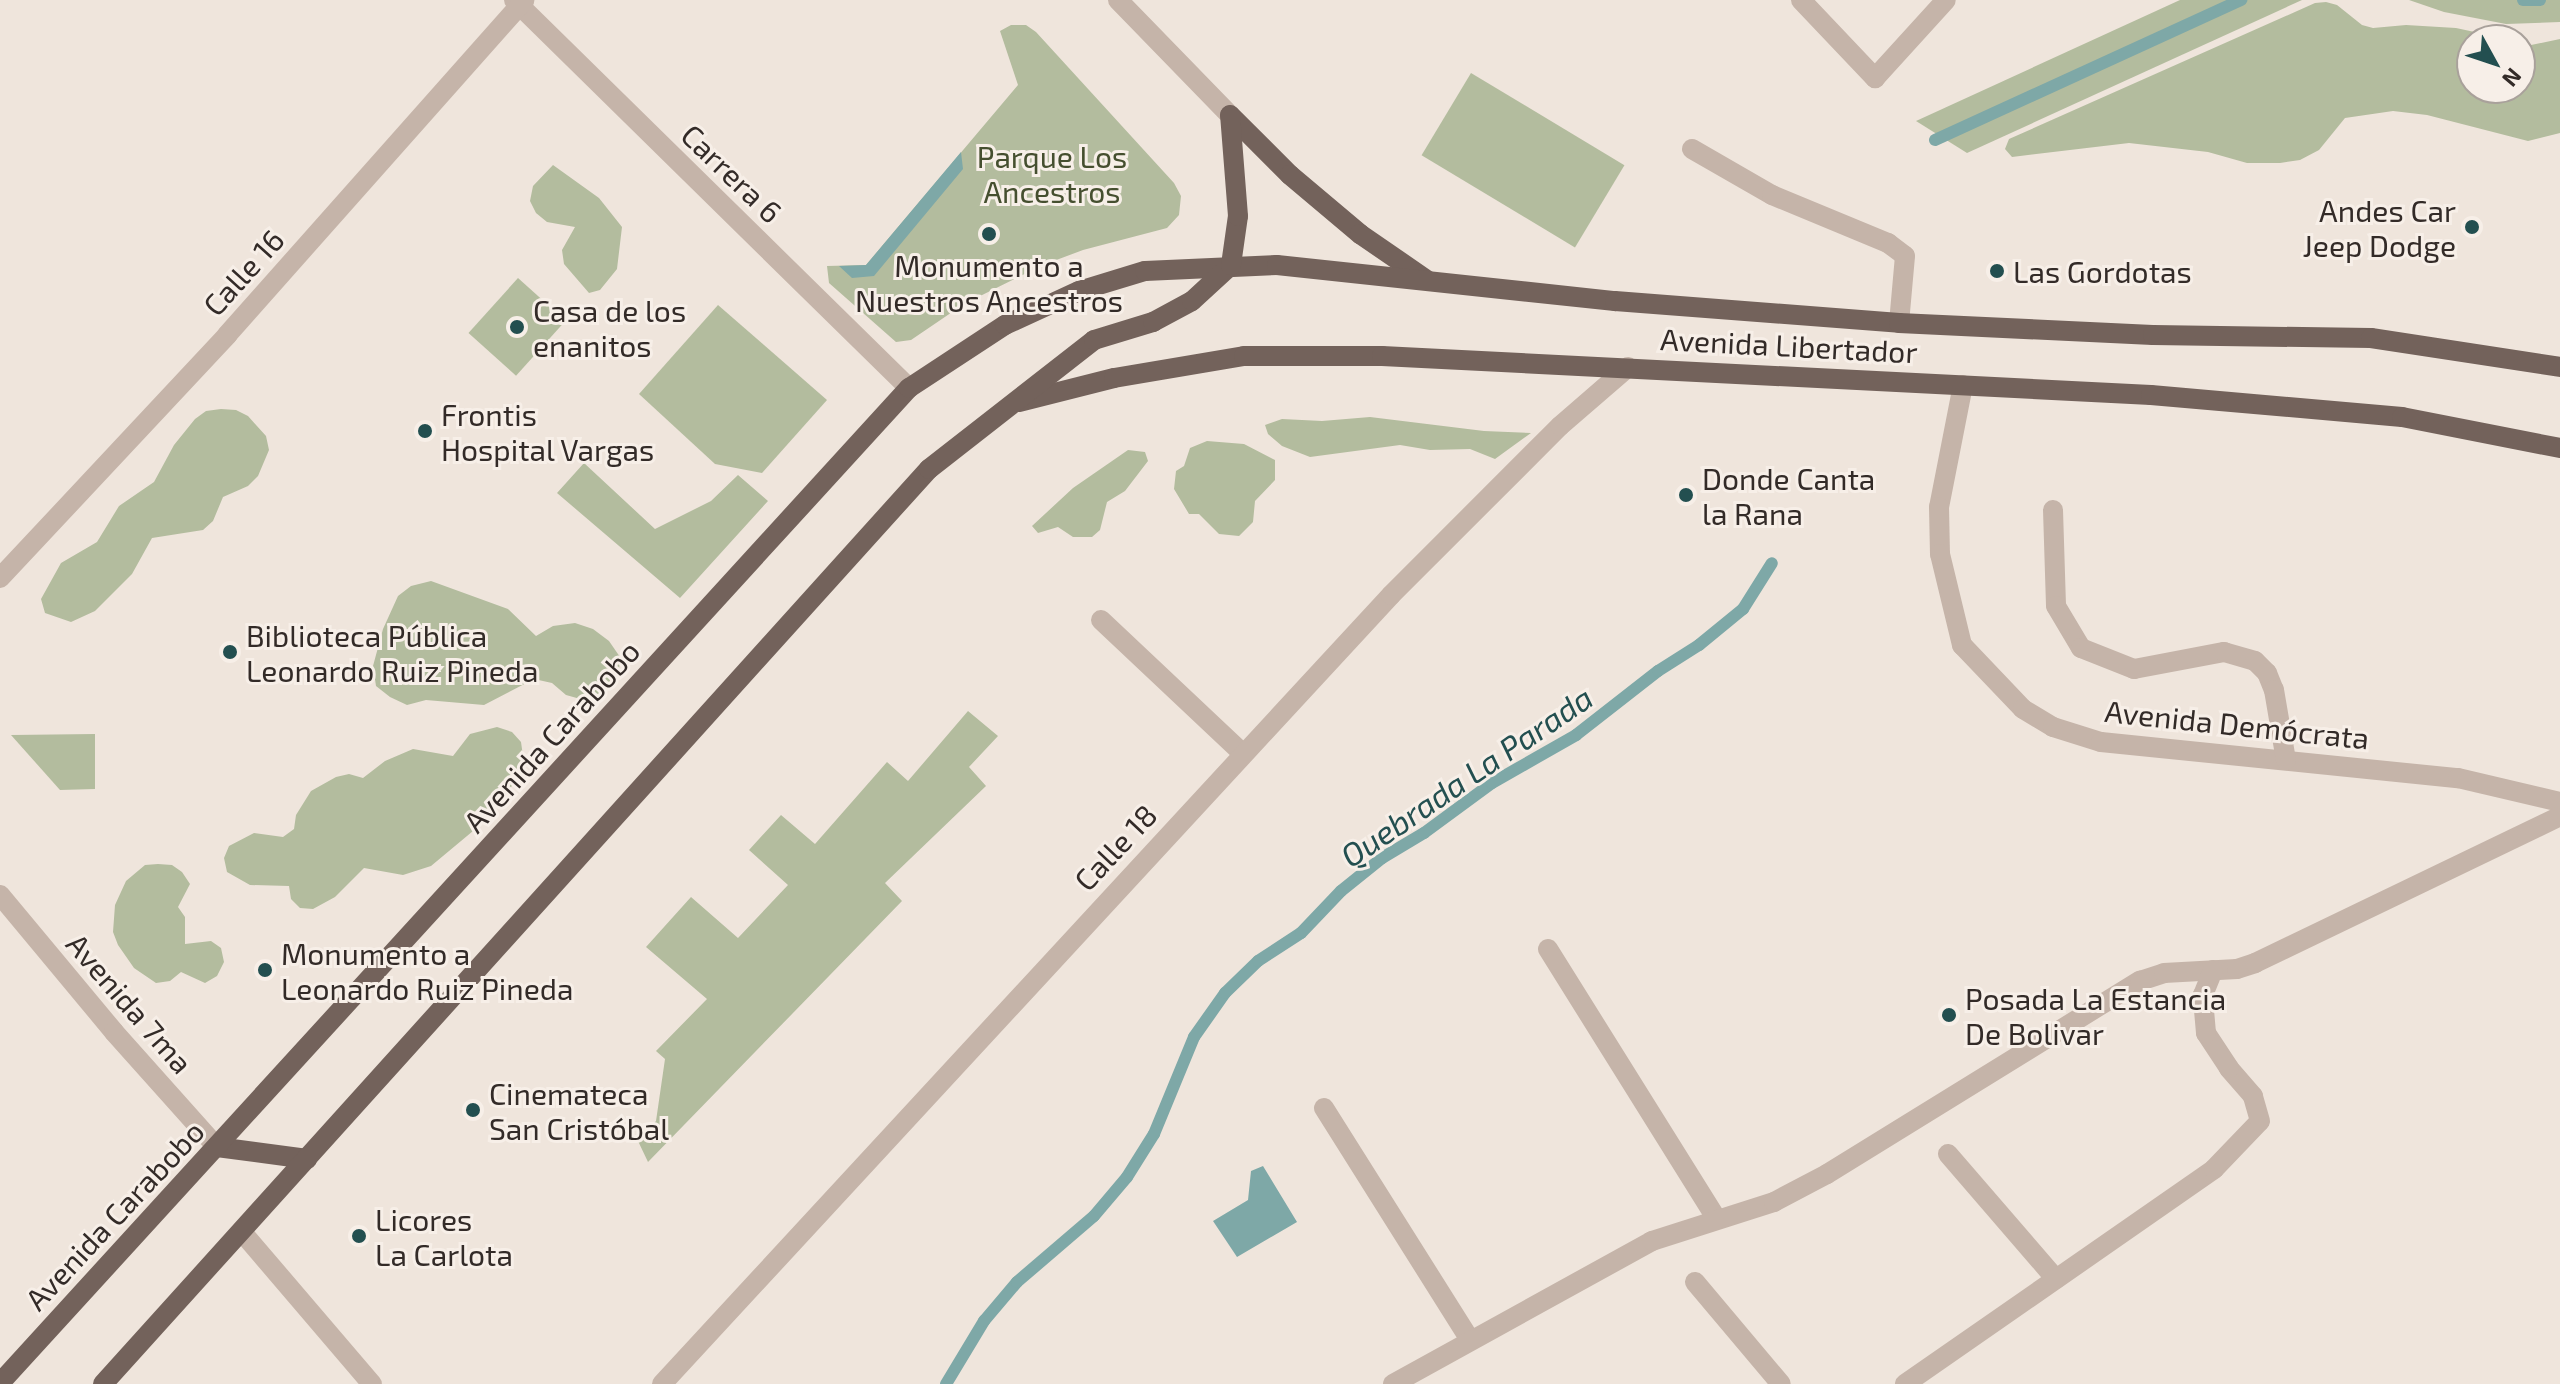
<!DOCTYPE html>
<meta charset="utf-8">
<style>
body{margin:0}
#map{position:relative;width:2560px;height:1384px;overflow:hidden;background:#efe5dc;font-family:"Exo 2",sans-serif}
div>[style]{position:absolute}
.green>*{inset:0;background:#b3bc9e;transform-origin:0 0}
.water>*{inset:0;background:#7ea8a7}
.stream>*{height:12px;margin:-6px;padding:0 6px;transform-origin:6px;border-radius:6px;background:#7ea8a7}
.minor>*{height:20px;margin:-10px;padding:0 10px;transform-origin:10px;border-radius:10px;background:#c5b4a9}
.major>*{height:20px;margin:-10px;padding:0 10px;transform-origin:10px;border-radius:10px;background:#73625b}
.dots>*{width:22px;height:22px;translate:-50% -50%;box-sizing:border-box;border:4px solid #f7efe8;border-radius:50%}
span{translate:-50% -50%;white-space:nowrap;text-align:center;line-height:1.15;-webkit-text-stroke:6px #f7efe8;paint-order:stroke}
.park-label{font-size:30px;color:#454f2f}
.street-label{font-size:30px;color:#332b28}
.poi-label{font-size:30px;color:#332b28}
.right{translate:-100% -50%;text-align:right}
.left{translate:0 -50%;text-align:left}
.water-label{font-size:32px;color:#234f50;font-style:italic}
.north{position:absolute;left:2456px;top:24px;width:80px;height:80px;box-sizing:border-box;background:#f7efe8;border:2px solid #a9a19b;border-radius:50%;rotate:130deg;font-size:22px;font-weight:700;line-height:32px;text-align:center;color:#332b28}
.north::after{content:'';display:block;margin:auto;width:28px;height:36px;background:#234f50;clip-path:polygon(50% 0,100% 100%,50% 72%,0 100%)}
</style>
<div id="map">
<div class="green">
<div style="clip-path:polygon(2180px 0,2302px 0,1967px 153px,1916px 121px)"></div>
<div style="clip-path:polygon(2409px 0,2560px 0,2560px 22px,2506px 24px,2444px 12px)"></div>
<div style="clip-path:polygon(2326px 2px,2337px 5px,2362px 25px,2373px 28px,2406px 25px,2456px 28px,2512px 40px,2472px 40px,2472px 88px,2520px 88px,2520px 43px,2531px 45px,2560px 39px,2560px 133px,2528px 141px,2427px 115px,2393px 111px,2345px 118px,2319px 150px,2300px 160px,2280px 163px,2247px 163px,2208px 152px,2129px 143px,2012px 157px,2005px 149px,2009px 139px,2315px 3px)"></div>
<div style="clip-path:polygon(1011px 25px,1026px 25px,1036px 32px,1174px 183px,1181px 196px,1179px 215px,1167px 228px,1083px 250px,1043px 265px,964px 304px,911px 340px,896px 342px,829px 283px,827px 266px,866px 265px,1018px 85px,1000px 31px)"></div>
<div style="left:1471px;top:73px;width:179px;height:96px;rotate:31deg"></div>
<div style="clip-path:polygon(553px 165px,599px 198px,622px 227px,617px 269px,600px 290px,589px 293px,564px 264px,562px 250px,575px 227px,547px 222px,536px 213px,530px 201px,533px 186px)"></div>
<div style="left:518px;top:278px;width:64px;height:74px;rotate:42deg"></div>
<div style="clip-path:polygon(718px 305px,827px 400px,762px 473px,715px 464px,639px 394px)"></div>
<div style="clip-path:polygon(221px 409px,236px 410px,248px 416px,266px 436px,269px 450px,258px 476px,248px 486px,223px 497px,213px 521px,203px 530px,152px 538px,132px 574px,95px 611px,71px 622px,45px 613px,41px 599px,61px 563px,97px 542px,119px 506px,154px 482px,174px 445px,195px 419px,206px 411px)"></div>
<div style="clip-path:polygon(1370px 417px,1484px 431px,1531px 433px,1495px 459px,1470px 449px,1430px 450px,1400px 445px,1310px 457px,1282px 446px,1268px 434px,1265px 425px,1282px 419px,1322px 421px)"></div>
<div style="clip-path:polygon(1207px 441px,1244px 444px,1275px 460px,1275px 480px,1255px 501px,1253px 522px,1239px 536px,1219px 534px,1199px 514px,1189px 514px,1174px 489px,1176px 471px,1184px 466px,1190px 448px)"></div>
<div style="clip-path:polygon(1128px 450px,1145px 452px,1148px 461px,1125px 491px,1107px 502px,1100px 530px,1092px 537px,1073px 537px,1058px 527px,1038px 533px,1032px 526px,1073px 488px)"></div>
<div style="clip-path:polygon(584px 463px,655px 529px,711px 501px,738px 475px,768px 501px,680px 598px,557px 493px)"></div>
<div style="clip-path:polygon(431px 581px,508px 609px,536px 636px,553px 626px,575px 623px,593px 629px,609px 641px,620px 657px,619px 671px,604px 691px,584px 700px,566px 695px,552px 683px,534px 679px,484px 705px,426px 700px,407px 705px,390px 697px,376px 686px,373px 666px,383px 629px,398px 596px,411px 586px)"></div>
<div style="clip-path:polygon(968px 711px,998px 736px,969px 767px,986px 786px,885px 883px,902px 901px,648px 1162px,638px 1141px,656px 1121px,665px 1059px,656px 1051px,707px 999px,646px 947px,691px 897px,738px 938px,788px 885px,749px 850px,781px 815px,815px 844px,887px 762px,908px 781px)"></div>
<div style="clip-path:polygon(497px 727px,512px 732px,521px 742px,523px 756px,518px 778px,485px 821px,431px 866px,403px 875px,364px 868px,335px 897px,313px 909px,300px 908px,291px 899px,289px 886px,250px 885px,227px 872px,224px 858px,229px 846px,254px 833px,283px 837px,294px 829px,296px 815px,311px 791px,336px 777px,349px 774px,363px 778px,385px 761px,413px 749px,453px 756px,470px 734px)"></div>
<div style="clip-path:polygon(95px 734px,95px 789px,60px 790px,11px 735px)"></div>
<div style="clip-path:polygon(158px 864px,172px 865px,182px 872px,190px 884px,178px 907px,185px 917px,185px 944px,211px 941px,221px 948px,224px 962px,217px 976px,205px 983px,181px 972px,170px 981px,156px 983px,134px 968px,118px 945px,113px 932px,115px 905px,126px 881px,145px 865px)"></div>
</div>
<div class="water">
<div style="clip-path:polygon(961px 152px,963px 169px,874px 276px,852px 278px,839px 266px,866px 265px)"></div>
<div style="clip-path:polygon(1263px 1166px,1297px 1222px,1237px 1257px,1213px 1221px,1248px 1200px,1251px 1171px)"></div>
</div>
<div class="stream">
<div style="left:2523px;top:0;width:17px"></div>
<div style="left:1935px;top:140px;width:337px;rotate:-24.6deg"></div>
<div style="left:946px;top:1384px;width:74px;rotate:-58.9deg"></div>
<div style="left:984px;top:1321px;width:51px;rotate:-49.8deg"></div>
<div style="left:1017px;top:1282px;width:101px;rotate:-40.6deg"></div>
<div style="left:1094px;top:1216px;width:51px;rotate:-49.8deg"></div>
<div style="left:1127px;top:1177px;width:51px;rotate:-57.9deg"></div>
<div style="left:1154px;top:1134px;width:105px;rotate:-67.6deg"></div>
<div style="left:1194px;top:1037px;width:54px;rotate:-54.8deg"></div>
<div style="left:1225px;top:993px;width:46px;rotate:-44.1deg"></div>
<div style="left:1258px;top:961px;width:51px;rotate:-33.1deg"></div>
<div style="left:1301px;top:933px;width:58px;rotate:-46.4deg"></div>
<div style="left:1341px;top:891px;width:53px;rotate:-38.8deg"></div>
<div style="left:1382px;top:858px;width:49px;rotate:-30.8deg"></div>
<div style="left:1424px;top:833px;width:84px;rotate:-36.3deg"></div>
<div style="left:1492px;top:783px;width:97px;rotate:-29.7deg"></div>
<div style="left:1576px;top:735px;width:104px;rotate:-38deg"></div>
<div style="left:1658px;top:671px;width:49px;rotate:-32.4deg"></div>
<div style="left:1699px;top:645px;width:57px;rotate:-39.3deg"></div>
<div style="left:1743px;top:609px;width:54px;rotate:-57.8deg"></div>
</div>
<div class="minor">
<div style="left:514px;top:0;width:554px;rotate:44.49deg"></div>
<div style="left:1118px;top:0;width:161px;rotate:45.8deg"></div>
<div style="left:1801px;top:0;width:108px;rotate:46.5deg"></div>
<div style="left:1875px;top:78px;width:105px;rotate:-47.7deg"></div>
<div style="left:1692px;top:149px;width:92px;rotate:29.9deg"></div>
<div style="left:1772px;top:195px;width:126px;rotate:22.5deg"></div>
<div style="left:1888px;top:243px;width:21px;rotate:37deg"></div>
<div style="left:1905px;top:256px;width:67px;rotate:95.1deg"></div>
<div style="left:1963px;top:385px;width:124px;rotate:101.1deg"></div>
<div style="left:1939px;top:507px;width:47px;rotate:88.8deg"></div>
<div style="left:1940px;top:554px;width:94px;rotate:76.4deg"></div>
<div style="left:1962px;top:645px;width:88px;rotate:46.4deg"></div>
<div style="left:2023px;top:709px;width:35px;rotate:31deg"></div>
<div style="left:2053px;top:727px;width:50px;rotate:17.4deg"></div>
<div style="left:2101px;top:742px;width:359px;rotate:5.8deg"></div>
<div style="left:2458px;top:778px;width:105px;rotate:13.2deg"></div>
<div style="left:2053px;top:510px;width:96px;rotate:88.2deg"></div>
<div style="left:2056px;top:606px;width:49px;rotate:59.2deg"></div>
<div style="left:2081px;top:648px;width:57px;rotate:21.6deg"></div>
<div style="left:2134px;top:669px;width:92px;rotate:-10.7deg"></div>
<div style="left:2224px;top:652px;width:32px;rotate:16deg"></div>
<div style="left:2255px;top:661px;width:17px;rotate:45deg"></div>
<div style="left:2267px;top:673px;width:18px;rotate:68deg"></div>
<div style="left:2274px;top:690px;width:71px;rotate:80.3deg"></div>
<div style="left:0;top:578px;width:333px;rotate:-46.9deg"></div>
<div style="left:227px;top:335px;width:448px;rotate:-48.4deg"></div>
<div style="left:1101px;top:620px;width:194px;rotate:43.3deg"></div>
<div style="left:0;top:895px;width:178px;rotate:50.2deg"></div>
<div style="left:114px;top:1032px;width:154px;rotate:48.2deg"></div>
<div style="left:1548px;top:949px;width:317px;rotate:58deg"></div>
<div style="left:1324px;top:1108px;width:274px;rotate:57.8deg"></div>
<div style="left:1948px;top:1154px;width:165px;rotate:49.2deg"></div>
<div style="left:242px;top:1232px;width:200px;rotate:49.5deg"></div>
<div style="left:1695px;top:1282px;width:133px;rotate:49.9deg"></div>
<div style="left:662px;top:1384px;width:1074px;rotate:-47.26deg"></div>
<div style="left:1391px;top:595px;width:239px;rotate:-45deg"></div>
<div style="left:1560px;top:426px;width:90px;rotate:-40.9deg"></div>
<div style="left:1393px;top:1384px;width:296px;rotate:-28.9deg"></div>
<div style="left:1652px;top:1241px;width:128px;rotate:-17.7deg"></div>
<div style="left:1774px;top:1202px;width:60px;rotate:-27.8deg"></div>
<div style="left:1827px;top:1174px;width:368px;rotate:-31.7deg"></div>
<div style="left:2140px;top:981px;width:25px;rotate:-18deg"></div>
<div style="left:2164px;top:973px;width:73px;rotate:-3.1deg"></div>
<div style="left:2237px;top:969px;width:19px;rotate:-18deg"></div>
<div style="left:2255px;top:963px;width:339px;rotate:-25.7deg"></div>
<div style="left:1905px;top:1384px;width:376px;rotate:-34.8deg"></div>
<div style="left:2214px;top:1169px;width:66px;rotate:-46.2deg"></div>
<div style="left:2260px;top:1121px;width:26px;rotate:-106deg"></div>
<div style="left:2253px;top:1096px;width:37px;rotate:-131deg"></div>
<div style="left:2229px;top:1068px;width:42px;rotate:-123.3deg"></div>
<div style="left:2206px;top:1033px;width:38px;rotate:-95deg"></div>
<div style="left:2203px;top:995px;width:27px;rotate:-68deg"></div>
</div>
<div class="major">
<div style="left:1230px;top:115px;width:85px;rotate:45deg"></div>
<div style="left:1290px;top:175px;width:92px;rotate:40.1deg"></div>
<div style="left:1360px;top:234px;width:81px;rotate:34.5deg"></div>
<div style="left:1019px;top:402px;width:98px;rotate:-14.2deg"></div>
<div style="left:1114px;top:378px;width:132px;rotate:-9.6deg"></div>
<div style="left:1244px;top:356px;width:138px"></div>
<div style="left:1382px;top:356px;width:770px;rotate:2.9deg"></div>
<div style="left:2151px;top:395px;width:252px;rotate:5deg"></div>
<div style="left:2402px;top:417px;width:161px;rotate:11.1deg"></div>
<div style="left:217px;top:1147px;width:91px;rotate:7.6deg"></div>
<div style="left:0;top:1383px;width:1348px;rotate:-47.59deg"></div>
<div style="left:909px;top:388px;width:115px;rotate:-33.3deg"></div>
<div style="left:1005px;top:325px;width:81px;rotate:-24.7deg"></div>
<div style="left:1079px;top:291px;width:69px;rotate:-16.9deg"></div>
<div style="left:1145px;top:271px;width:132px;rotate:-2.6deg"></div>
<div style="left:1277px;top:265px;width:340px;rotate:6.1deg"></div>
<div style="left:1615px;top:301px;width:285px;rotate:4.4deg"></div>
<div style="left:1899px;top:323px;width:254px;rotate:2.7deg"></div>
<div style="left:2153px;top:335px;width:218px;rotate:0.8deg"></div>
<div style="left:2371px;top:338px;width:191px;rotate:8.7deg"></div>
<div style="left:103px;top:1384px;width:1233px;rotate:-47.93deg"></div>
<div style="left:929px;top:469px;width:209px;rotate:-38deg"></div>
<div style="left:1094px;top:340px;width:62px;rotate:-17deg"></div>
<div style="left:1153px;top:322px;width:44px;rotate:-28.3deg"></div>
<div style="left:1192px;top:301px;width:53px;rotate:-42.7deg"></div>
<div style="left:1231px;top:265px;width:49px;rotate:-81.9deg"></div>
<div style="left:1238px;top:216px;width:101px;rotate:-94.5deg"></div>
</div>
<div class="dots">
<div style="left:2472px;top:227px;background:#234f50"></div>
<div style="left:989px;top:234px;background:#234f50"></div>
<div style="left:1997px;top:271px;background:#234f50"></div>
<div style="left:517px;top:327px;background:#234f50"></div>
<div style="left:425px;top:431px;background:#234f50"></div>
<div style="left:1686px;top:495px;background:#234f50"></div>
<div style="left:230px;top:652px;background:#234f50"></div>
<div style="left:265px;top:970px;background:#234f50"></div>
<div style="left:1949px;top:1015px;background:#234f50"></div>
<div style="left:473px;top:1110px;background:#234f50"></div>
<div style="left:359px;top:1236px;background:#234f50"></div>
</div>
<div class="park-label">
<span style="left:1052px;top:173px">Parque Los<br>Ancestros</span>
</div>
<div class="street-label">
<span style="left:732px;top:173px;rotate:44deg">Carrera 6</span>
<span style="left:243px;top:272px;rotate:-48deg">Calle 16</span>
<span style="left:1789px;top:345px;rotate:3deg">Avenida Libertador</span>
<span style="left:2237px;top:724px;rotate:6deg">Avenida Demócrata</span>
<span style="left:551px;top:736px;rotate:-48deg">Avenida Carabobo</span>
<span style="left:1115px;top:847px;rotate:-47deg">Calle 18</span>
<span style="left:130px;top:1003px;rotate:49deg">Avenida 7ma</span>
<span style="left:114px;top:1215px;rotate:-47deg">Avenida Carabobo</span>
</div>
<div class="poi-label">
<span class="right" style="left:2456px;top:227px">Andes Car<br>Jeep Dodge</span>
<span style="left:989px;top:282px">Monumento a<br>Nuestros Ancestros</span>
<span class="left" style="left:2013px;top:271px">Las Gordotas</span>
<span class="left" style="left:533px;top:327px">Casa de los<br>enanitos</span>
<span class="left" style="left:441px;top:431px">Frontis<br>Hospital Vargas</span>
<span class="left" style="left:1702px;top:495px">Donde Canta<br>la Rana</span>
<span class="left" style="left:246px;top:652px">Biblioteca Pública<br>Leonardo Ruiz Pineda</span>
<span class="left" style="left:281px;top:970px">Monumento a<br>Leonardo Ruiz Pineda</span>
<span class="left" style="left:1965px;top:1015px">Posada La Estancia<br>De Bolivar</span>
<span class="left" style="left:489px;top:1110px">Cinemateca<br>San Cristóbal</span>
<span class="left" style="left:375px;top:1236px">Licores<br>La Carlota</span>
</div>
<div class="water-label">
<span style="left:1466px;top:776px;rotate:-34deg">Quebrada La Parada</span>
</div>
<div class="north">N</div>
</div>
